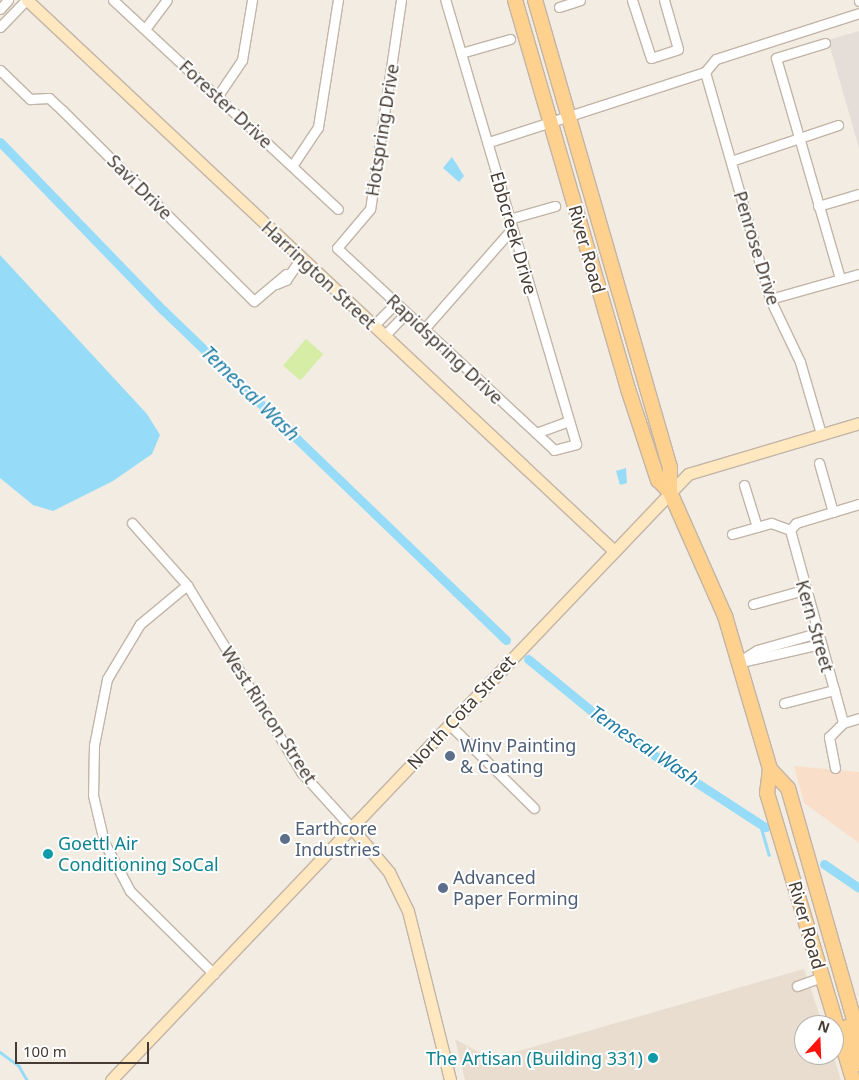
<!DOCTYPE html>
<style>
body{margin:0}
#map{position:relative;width:859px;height:1080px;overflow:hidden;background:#f3ece2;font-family:"Noto Sans",sans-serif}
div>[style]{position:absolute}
.residential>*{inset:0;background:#e8ddcf}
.commercial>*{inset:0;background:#f9dfca}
.industrial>*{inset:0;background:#e5ddd8}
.green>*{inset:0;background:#d6eda5;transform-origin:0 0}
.water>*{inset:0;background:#96dcf8}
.stream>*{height:2.5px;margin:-1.25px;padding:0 1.25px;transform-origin:1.25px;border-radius:1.25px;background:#96dcf8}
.canal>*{height:9px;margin:-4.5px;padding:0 4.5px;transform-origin:4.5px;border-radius:4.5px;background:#96dcf8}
.roads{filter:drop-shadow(1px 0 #c2b5a7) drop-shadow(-1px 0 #c2b5a7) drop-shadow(0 1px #c2b5a7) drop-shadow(0 -1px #c2b5a7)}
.street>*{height:9px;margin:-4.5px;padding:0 4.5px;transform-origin:4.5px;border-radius:4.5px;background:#fff}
.secondary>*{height:11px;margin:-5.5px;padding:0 5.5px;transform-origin:5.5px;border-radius:5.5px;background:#ffe8c0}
.primary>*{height:14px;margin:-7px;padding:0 7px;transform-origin:7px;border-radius:7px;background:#ffd18f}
.dots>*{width:14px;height:14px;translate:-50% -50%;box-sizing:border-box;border:2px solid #fff;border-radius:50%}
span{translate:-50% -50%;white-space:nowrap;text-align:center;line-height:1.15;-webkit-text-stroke:4px #fff;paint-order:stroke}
.street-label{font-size:18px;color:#453b32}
.service-label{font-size:18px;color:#4e5e75}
.left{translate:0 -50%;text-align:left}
.culture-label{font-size:18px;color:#0d838f}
.right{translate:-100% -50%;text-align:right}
.water-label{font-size:19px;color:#1e7ba3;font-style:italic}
.north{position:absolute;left:794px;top:1015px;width:50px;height:50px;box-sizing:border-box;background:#fff;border:1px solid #b5b1ad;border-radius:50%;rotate:20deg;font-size:14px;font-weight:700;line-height:20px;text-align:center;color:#453b32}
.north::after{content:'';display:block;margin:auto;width:18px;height:22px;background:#ff140d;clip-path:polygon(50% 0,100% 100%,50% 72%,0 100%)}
.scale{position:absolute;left:15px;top:1042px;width:134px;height:22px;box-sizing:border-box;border:2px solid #453b32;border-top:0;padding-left:6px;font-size:15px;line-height:18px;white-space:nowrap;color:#453b32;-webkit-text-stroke:4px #fff;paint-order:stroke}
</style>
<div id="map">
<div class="residential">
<div style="clip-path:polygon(804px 969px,823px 1025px,804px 1025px,804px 1055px,833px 1055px,841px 1080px,465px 1080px,455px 1039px,491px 1059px)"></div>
</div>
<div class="commercial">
<div style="clip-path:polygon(794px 766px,859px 772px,859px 843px,804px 803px)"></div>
</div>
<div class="industrial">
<div style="clip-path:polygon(859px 31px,859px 148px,828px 40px)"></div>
</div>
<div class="green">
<div style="left:306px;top:339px;width:23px;height:35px;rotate:41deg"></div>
</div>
<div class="water">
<div style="clip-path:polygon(452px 157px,464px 176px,459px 182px,443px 168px)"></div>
<div style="clip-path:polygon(0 255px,147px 414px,160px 435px,152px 454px,113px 481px,53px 511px,33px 505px,0 478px)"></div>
<div style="clip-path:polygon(626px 468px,627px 483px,620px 485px,616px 471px)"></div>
</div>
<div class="stream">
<div style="left:760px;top:823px;width:33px;rotate:74deg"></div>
<div style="left:0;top:1052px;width:24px;rotate:36deg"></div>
<div style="left:19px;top:1066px;width:16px;rotate:60deg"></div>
</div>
<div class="canal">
<div style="left:0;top:142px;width:234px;rotate:45.9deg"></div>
<div style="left:163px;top:310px;width:476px;rotate:43.9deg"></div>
<div style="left:528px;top:659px;width:107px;rotate:39.3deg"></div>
<div style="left:611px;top:727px;width:184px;rotate:33deg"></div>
<div style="left:824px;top:864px;width:42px;rotate:34.4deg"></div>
</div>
<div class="roads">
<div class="street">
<div style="left:113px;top:0;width:307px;rotate:42.9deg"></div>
<div style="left:401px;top:0;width:211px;rotate:98.4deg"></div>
<div style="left:370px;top:209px;width:51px;rotate:130.2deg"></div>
<div style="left:337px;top:248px;width:296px;rotate:42.9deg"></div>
<div style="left:554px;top:450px;width:23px;rotate:-15deg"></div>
<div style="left:576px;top:444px;width:463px;rotate:-106.4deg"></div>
<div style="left:632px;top:0;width:61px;rotate:71.9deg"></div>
<div style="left:651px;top:58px;width:28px;rotate:-18deg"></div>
<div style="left:678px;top:49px;width:51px;rotate:-105.9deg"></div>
<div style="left:859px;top:0;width:1px;rotate:90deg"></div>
<div style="left:559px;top:7px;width:22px;rotate:-18deg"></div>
<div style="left:0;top:9px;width:12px;rotate:-48deg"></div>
<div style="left:0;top:27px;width:37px;rotate:-46deg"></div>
<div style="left:145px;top:29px;width:36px;rotate:-53deg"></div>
<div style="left:825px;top:43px;width:51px;rotate:163deg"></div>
<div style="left:776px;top:58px;width:230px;rotate:73.8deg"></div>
<div style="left:461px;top:53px;width:51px;rotate:-15.9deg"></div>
<div style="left:0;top:70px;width:42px;rotate:44deg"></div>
<div style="left:30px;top:99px;width:19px;rotate:-3deg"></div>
<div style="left:49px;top:98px;width:18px;rotate:43deg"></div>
<div style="left:62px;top:110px;width:271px;rotate:44.9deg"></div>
<div style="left:254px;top:301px;width:42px;rotate:-40.2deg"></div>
<div style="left:705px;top:72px;width:17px;rotate:-50deg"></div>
<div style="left:716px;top:59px;width:150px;rotate:-17.8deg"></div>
<div style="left:217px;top:97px;width:45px;rotate:-56deg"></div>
<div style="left:242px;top:60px;width:61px;rotate:-80.5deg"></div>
<div style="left:489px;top:142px;width:227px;rotate:-18deg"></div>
<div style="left:705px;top:72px;width:236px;rotate:74deg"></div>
<div style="left:770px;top:299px;width:70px;rotate:64.5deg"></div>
<div style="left:800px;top:362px;width:75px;rotate:73.7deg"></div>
<div style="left:731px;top:161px;width:113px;rotate:-18.6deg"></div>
<div style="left:292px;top:166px;width:47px;rotate:-56.3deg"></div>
<div style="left:318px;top:127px;width:129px;rotate:-81.1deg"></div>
<div style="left:818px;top:206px;width:43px;rotate:-16.3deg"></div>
<div style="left:509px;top:219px;width:48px;rotate:-15.8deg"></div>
<div style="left:276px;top:284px;width:11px;rotate:-22deg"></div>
<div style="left:286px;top:280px;width:27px;rotate:-56deg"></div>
<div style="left:770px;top:299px;width:92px;rotate:-15.7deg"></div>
<div style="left:374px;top:325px;width:31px;rotate:-45deg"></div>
<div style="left:424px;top:329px;width:133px;rotate:-48.7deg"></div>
<div style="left:384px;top:336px;width:32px;rotate:-46deg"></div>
<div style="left:536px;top:433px;width:35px;rotate:-20deg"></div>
<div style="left:819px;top:463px;width:51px;rotate:74.1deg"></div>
<div style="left:744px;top:485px;width:44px;rotate:72.8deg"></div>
<div style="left:132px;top:523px;width:83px;rotate:48.4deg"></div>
<div style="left:187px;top:585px;width:219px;rotate:58.6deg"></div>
<div style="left:301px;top:772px;width:74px;rotate:47.7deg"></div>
<div style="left:790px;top:530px;width:200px;rotate:74.6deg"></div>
<div style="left:790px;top:530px;width:9px;rotate:-49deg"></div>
<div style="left:796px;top:523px;width:66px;rotate:-16.8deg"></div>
<div style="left:732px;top:534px;width:41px;rotate:-15.8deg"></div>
<div style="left:771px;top:523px;width:20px;rotate:20deg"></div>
<div style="left:187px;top:585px;width:61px;rotate:140.3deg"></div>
<div style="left:140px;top:624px;width:64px;rotate:121deg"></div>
<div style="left:107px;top:679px;width:67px;rotate:101.1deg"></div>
<div style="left:94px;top:745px;width:50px;rotate:91.1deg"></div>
<div style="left:93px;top:795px;width:48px;rotate:76.8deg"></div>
<div style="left:104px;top:842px;width:55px;rotate:62deg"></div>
<div style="left:130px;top:891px;width:118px;rotate:44.7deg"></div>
<div style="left:753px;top:604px;width:53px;rotate:-15.4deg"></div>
<div style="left:738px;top:662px;width:22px;rotate:-32deg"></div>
<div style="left:757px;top:650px;width:62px;rotate:-15.8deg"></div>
<div style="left:741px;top:662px;width:81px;rotate:-12.8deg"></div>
<div style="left:784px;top:703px;width:52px;rotate:-14.6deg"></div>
<div style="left:450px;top:725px;width:118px;rotate:44.7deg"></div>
<div style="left:835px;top:768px;width:32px;rotate:-101deg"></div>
<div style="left:829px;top:737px;width:20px;rotate:-45deg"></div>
<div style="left:843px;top:723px;width:17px;rotate:-17deg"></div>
<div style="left:797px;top:986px;width:27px;rotate:-20deg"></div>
</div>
<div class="secondary">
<div style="left:27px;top:0;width:802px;rotate:43.18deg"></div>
<div style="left:351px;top:827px;width:59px;rotate:49.8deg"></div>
<div style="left:389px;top:872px;width:43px;rotate:64deg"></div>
<div style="left:408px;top:911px;width:174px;rotate:76deg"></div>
<div style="left:111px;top:1080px;width:837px;rotate:-46.4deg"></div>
<div style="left:688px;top:474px;width:178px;rotate:-16.6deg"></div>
</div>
<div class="primary">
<div style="left:515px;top:0;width:405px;rotate:73.8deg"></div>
<div style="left:628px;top:389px;width:96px;rotate:71.8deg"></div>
<div style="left:658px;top:480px;width:17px;rotate:45deg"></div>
<div style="left:535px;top:0;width:486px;rotate:73.9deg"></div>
<div style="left:670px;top:467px;width:25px;rotate:90deg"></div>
<div style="left:670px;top:492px;width:136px;rotate:66.1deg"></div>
<div style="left:725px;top:616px;width:159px;rotate:73.6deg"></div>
<div style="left:770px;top:769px;width:24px;rotate:97deg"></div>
<div style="left:767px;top:793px;width:300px;rotate:73.3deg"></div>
<div style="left:770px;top:769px;width:26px;rotate:47deg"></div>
<div style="left:788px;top:788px;width:260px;rotate:74.1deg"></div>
<div style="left:847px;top:1027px;width:39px;rotate:72deg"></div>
</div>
</div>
<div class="dots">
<div style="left:450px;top:756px;background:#5c6f8a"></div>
<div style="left:285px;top:839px;background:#5c6f8a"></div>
<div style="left:48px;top:854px;background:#0f9aa8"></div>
<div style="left:443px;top:888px;background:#5c6f8a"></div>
<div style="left:653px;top:1058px;background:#0f9aa8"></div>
</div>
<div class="street-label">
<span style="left:226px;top:104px;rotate:43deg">Forester Drive</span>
<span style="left:382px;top:130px;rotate:-81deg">Hotspring Drive</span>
<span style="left:140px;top:187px;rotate:45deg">Savi Drive</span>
<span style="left:514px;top:233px;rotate:74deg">Ebbcreek Drive</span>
<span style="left:757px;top:248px;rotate:73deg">Penrose Drive</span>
<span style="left:587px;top:249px;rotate:74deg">River Road</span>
<span style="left:319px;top:275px;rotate:43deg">Harrington Street</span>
<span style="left:445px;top:349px;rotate:43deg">Rapidspring Drive</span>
<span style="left:815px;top:626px;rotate:74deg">Kern Street</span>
<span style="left:461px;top:712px;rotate:-47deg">North Cota Street</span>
<span style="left:269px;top:715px;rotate:57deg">West Rincon Street</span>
<span style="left:807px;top:925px;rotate:74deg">River Road</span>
</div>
<div class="service-label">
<span class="left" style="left:460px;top:756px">Winv Painting<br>&amp; Coating</span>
<span class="left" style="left:295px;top:839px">Earthcore<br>Industries</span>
<span class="left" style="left:453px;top:888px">Advanced<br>Paper Forming</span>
</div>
<div class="culture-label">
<span class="left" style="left:58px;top:854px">Goettl Air<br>Conditioning SoCal</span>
<span class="right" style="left:643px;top:1058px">The Artisan (Building 331)</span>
</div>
<div class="water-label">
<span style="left:250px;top:394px;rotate:44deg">Temescal Wash</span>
<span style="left:644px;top:746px;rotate:34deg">Temescal Wash</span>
</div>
<div class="north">N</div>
<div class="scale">100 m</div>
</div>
